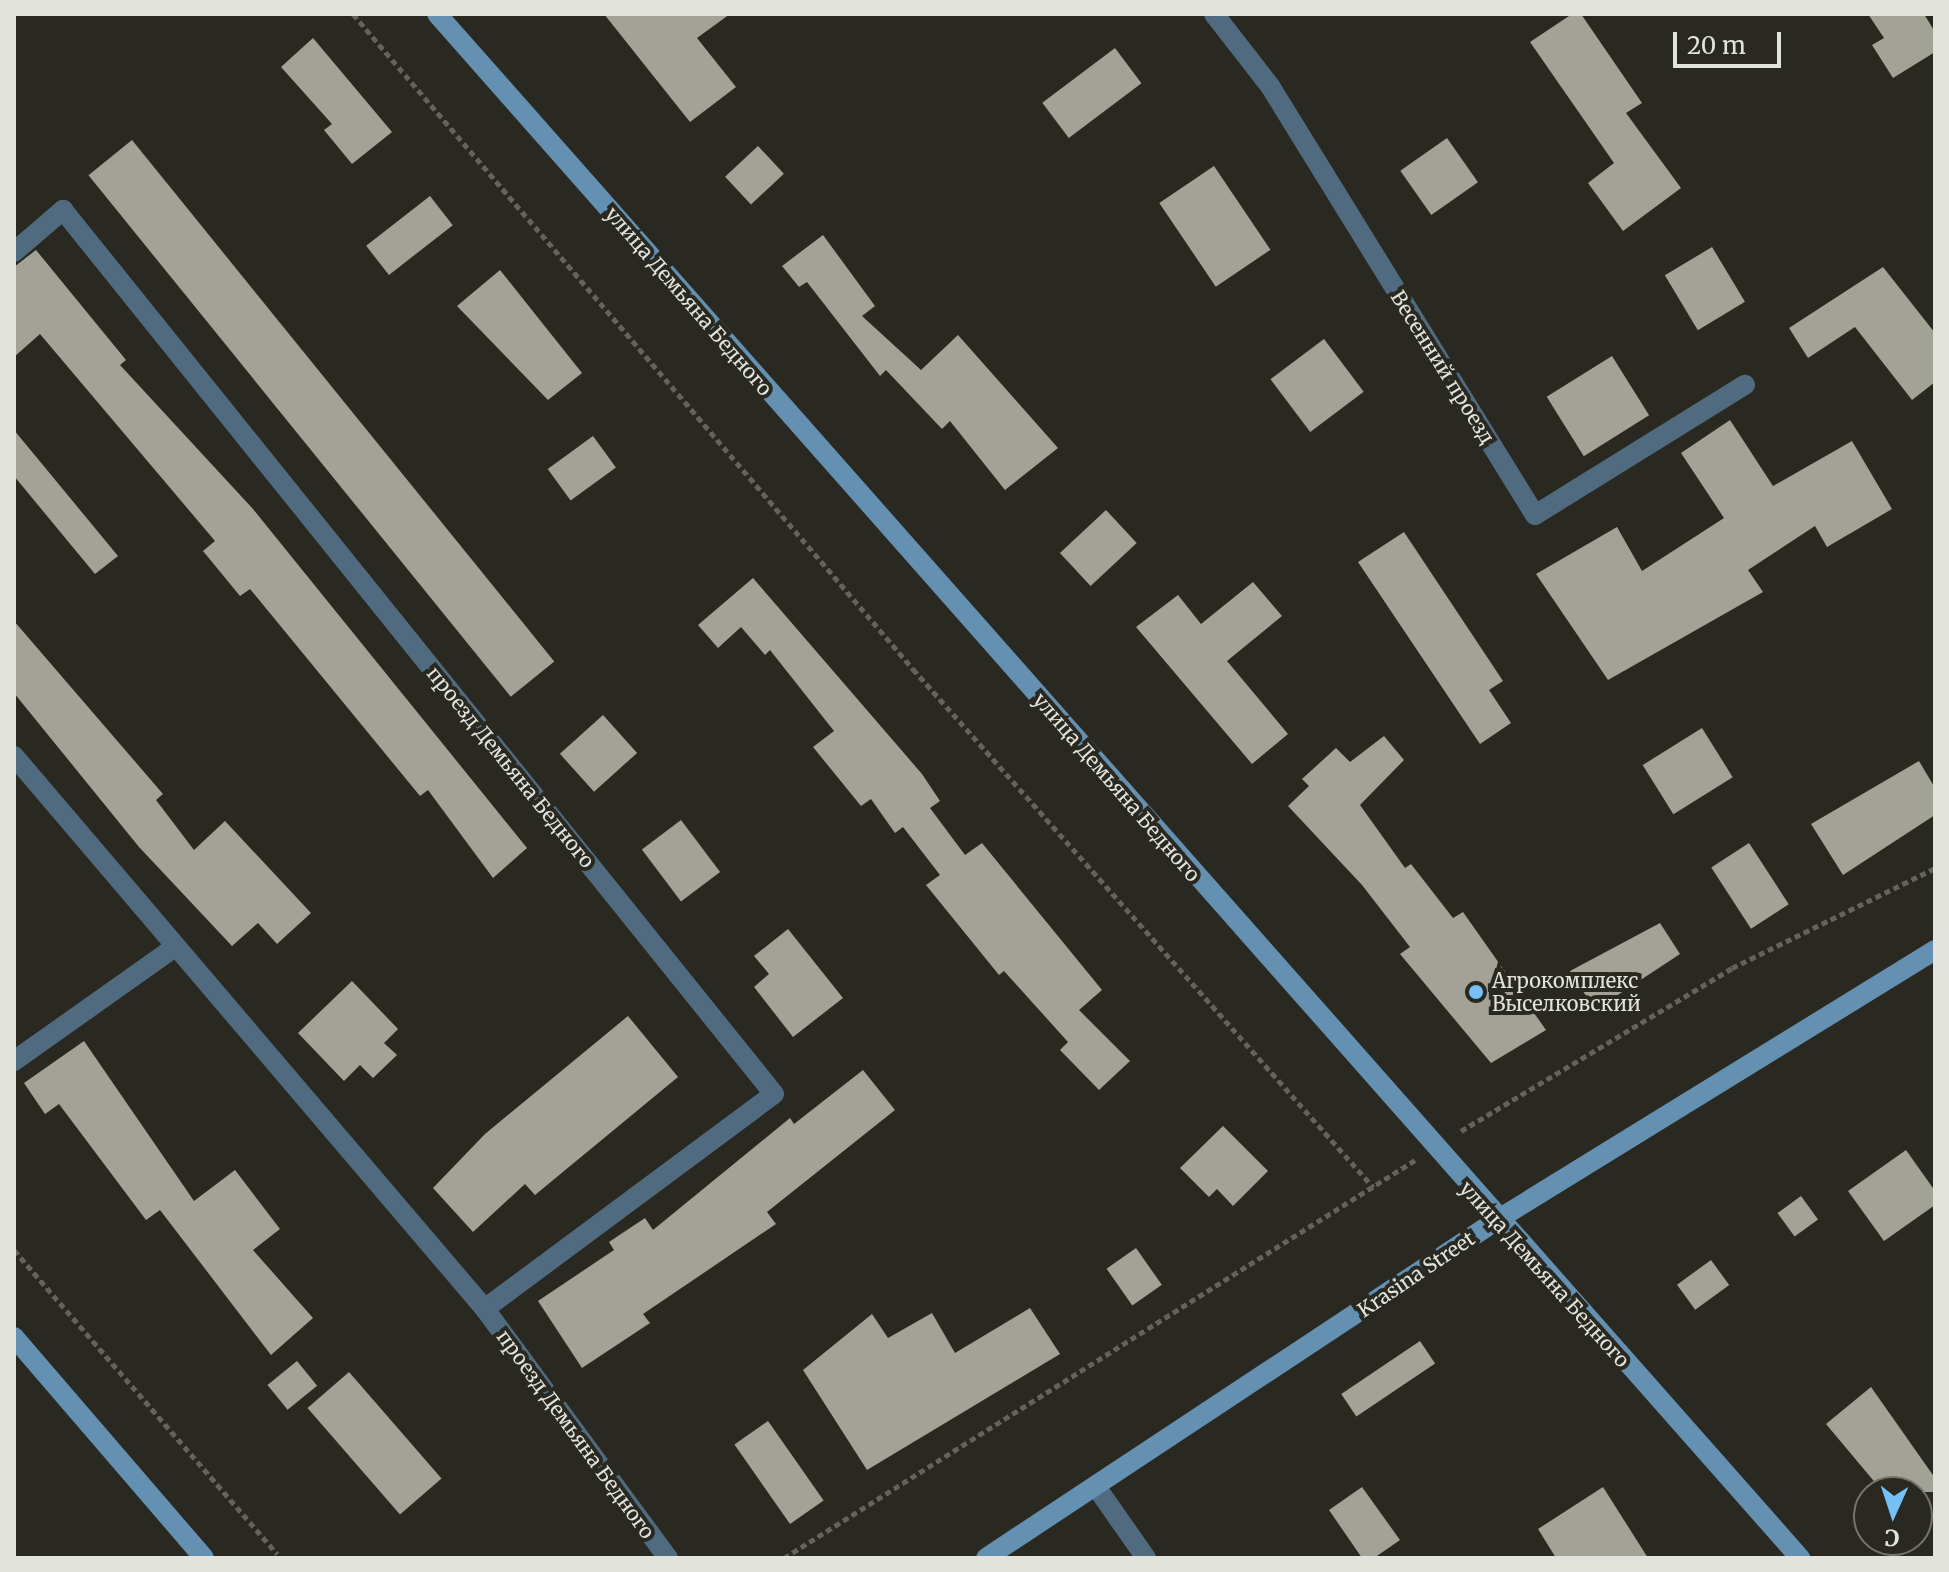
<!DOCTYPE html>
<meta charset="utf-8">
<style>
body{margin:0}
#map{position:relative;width:1949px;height:1572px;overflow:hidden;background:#2a2921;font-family:Merriweather,serif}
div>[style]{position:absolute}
.building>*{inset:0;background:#a3a297;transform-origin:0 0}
.path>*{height:5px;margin-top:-2.5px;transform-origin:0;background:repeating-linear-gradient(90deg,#64635b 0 6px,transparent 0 10px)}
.street>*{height:20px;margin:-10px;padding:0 10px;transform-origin:10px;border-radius:10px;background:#506b7f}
.secondary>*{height:20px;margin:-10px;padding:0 10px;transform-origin:10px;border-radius:10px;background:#6490b1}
.dots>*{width:22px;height:22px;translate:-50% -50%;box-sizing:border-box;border:4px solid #2a2921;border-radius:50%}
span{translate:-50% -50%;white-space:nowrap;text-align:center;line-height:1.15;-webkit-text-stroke:8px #2a2921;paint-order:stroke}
.street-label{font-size:20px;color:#e3e3dd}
.poi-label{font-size:20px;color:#e3e3dd}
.left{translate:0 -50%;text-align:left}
.frame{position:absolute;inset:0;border:16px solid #e3e3dd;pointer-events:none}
.north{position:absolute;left:1853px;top:1476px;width:80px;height:80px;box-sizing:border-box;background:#2a2921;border:2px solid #74736c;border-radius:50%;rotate:183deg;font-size:22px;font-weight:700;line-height:32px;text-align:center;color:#e3e3dd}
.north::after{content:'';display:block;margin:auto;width:28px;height:36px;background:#75c0f6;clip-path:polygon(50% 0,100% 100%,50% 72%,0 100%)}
.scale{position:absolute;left:1673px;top:32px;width:108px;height:36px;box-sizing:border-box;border:4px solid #e3e3dd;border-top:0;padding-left:10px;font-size:24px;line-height:28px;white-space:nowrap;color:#e3e3dd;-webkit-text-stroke:6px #2a2921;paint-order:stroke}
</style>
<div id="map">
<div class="building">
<div style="clip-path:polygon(604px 14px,730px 14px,697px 38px,736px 87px,690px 122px)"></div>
<div style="clip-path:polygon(1572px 14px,1581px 14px,1642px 103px,1626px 113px,1681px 188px,1623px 231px,1588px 183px,1614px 163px,1530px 42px)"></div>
<div style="clip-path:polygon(1868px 14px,1924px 14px,1935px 32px,1935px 52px,1893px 78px,1872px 45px,1884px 38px)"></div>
<div style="clip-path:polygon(313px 38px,392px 132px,352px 164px,324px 130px,332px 124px,281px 67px)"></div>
<div style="left:1115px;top:48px;width:44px;height:91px;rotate:53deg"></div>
<div style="left:1447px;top:138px;width:54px;height:57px;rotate:55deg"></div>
<div style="left:132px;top:140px;width:671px;height:56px;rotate:51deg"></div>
<div style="left:758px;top:146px;width:38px;height:45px;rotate:47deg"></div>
<div style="left:1214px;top:166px;width:101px;height:66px;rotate:56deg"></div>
<div style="left:430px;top:196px;width:37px;height:81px;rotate:52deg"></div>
<div style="clip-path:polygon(823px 235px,875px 306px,862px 316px,921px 370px,958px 335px,1058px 448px,1005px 490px,950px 421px,942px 429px,886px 370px,880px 376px,807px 282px,799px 287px,782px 266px)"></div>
<div style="left:1712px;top:247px;width:64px;height:55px;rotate:59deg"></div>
<div style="clip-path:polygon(36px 250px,126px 360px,120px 365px,253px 509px,527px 848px,493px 878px,428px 790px,420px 796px,250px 589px,240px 596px,203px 551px,215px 541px,40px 334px,14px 357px,14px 267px)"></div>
<div style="clip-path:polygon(1883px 267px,1935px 333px,1935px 382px,1912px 400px,1855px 327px,1808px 358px,1789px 328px)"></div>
<div style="clip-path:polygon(500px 270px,582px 373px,548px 400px,457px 306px)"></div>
<div style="left:1324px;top:339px;width:66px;height:67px;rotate:53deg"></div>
<div style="left:1612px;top:356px;width:70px;height:77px;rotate:58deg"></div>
<div style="clip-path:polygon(1730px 420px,1773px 486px,1852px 441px,1892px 509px,1827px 547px,1815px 526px,1748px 570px,1763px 592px,1608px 680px,1536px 574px,1617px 527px,1642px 571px,1724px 518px,1681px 453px)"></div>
<div style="clip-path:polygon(14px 430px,118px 556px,95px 574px,14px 476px)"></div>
<div style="left:593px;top:436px;width:39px;height:56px;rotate:54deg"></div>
<div style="left:1106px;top:510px;width:45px;height:63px;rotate:47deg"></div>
<div style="clip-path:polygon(1404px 532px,1503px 681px,1489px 690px,1511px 723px,1480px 744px,1358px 562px)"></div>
<div style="clip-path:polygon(753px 578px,922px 774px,940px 801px,930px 808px,965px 855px,982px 843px,1102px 990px,1079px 1010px,1130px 1061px,1099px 1090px,1060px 1050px,1068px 1042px,1004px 971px,999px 975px,926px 885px,940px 875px,903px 827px,895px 833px,871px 799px,861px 806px,813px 747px,834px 731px,770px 650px,765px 655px,741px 627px,718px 648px,698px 625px)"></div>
<div style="clip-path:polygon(1253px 582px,1282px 616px,1227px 661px,1288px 734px,1252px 764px,1136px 627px,1178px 595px,1201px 624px)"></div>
<div style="clip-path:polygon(14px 621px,163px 794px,156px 800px,194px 850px,225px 821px,311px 913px,277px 944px,258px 923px,232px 946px,139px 847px,14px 693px)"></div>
<div style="left:603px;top:715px;width:51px;height:58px;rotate:48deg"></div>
<div style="left:1702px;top:728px;width:58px;height:70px;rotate:58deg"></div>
<div style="clip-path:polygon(1384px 736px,1404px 760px,1360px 805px,1405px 868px,1411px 864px,1453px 918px,1463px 912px,1546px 1030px,1491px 1063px,1400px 954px,1410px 947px,1362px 885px,1288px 806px,1309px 786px,1302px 779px,1336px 748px,1350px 762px)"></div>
<div style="clip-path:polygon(1919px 761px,1935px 788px,1935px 815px,1843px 875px,1811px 824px)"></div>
<div style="left:681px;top:820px;width:65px;height:49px;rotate:53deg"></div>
<div style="left:1749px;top:843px;width:73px;height:45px;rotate:57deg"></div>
<div style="clip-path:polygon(1660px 923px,1680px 954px,1595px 1010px,1570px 971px)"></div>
<div style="clip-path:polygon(788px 929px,843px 998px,793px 1037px,754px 987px,769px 974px,754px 956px)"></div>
<div style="clip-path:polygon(352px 981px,398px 1029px,384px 1043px,397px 1055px,373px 1078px,360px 1065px,344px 1081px,298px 1033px)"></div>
<div style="clip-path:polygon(628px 1016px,678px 1077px,535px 1195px,525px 1184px,473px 1232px,433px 1188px,485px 1134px)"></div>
<div style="clip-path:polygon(84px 1041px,194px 1201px,235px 1170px,280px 1229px,253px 1250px,313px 1318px,271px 1355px,160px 1210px,146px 1220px,59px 1104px,45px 1114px,24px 1083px)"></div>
<div style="clip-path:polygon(863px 1070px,895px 1110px,767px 1212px,776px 1224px,643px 1314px,650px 1323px,582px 1368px,538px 1301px,614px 1250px,609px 1242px,645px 1218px,653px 1230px,790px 1118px,794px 1124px)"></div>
<div style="clip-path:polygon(1223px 1126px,1268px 1171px,1233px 1206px,1217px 1189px,1209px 1197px,1180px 1168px)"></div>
<div style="clip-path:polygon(1906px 1150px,1935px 1191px,1935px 1205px,1884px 1241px,1848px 1191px)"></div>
<div style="left:1801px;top:1196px;width:29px;height:29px;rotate:54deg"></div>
<div style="left:1136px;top:1248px;width:45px;height:36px;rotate:55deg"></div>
<div style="left:1711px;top:1260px;width:31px;height:42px;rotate:54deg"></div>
<div style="clip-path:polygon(1030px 1308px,1060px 1354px,867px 1470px,803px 1370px,872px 1314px,888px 1338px,932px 1313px,955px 1353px)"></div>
<div style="left:1420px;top:1341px;width:27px;height:95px;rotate:56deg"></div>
<div style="left:297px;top:1361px;width:32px;height:38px;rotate:51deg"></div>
<div style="left:349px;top:1372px;width:141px;height:55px;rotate:49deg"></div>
<div style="clip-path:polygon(1871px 1387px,1935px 1478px,1935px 1492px,1883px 1492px,1826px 1424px)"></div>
<div style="left:768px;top:1421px;width:97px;height:41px;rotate:55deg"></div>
<div style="clip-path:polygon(1362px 1487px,1400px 1540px,1374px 1558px,1362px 1558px,1329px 1510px)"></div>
<div style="clip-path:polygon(1603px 1487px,1648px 1558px,1556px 1558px,1538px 1529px)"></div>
</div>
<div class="path">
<div style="left:353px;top:14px;width:862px;rotate:49.47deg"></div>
<div style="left:913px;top:669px;width:693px;rotate:48.39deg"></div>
<div style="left:1461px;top:1131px;width:316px;rotate:-31deg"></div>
<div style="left:1732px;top:968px;width:226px;rotate:-26.2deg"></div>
<div style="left:14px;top:1250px;width:402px;rotate:49.1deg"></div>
<div style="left:784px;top:1558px;width:746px;rotate:-32.24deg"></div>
</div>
<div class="street">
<div style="left:1214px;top:14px;width:91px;rotate:52.1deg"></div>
<div style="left:1270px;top:86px;width:504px;rotate:58.3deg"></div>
<div style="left:1535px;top:515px;width:247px;rotate:-31.8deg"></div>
<div style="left:14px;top:252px;width:65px;rotate:-40.6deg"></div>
<div style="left:63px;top:210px;width:1134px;rotate:51.19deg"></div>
<div style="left:774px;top:1094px;width:360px;rotate:143.4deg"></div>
<div style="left:14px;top:756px;width:726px;rotate:49.58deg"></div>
<div style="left:485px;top:1309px;width:309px;rotate:53.7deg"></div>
<div style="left:14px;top:1061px;width:197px;rotate:-35.3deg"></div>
<div style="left:1097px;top:1488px;width:85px;rotate:55deg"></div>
</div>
<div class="secondary">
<div style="left:437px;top:14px;width:2060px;rotate:48.56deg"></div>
<div style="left:14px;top:1337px;width:291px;rotate:49.3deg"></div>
<div style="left:986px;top:1558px;width:613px;rotate:-33.48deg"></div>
<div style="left:1497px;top:1220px;width:515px;rotate:-31.65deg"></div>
</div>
<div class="dots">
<div style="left:1476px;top:992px;background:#75c0f6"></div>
</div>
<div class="street-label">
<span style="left:689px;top:301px;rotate:49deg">улица Демьяна Бедного</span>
<span style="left:1443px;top:367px;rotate:58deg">Весенний проезд</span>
<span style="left:511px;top:767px;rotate:51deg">проезд Демьяна Бедного</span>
<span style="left:1117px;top:787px;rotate:49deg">улица Демьяна Бедного</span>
<span style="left:1416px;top:1274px;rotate:-34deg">Krasina Street</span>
<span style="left:1545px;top:1274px;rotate:48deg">улица Демьяна Бедного</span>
<span style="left:576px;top:1434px;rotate:54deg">проезд Демьяна Бедного</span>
</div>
<div class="poi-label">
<span class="left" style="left:1492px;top:992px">Агрокомплекс<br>Выселковский</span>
</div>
<div class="frame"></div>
<div class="north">С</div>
<div class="scale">20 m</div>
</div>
